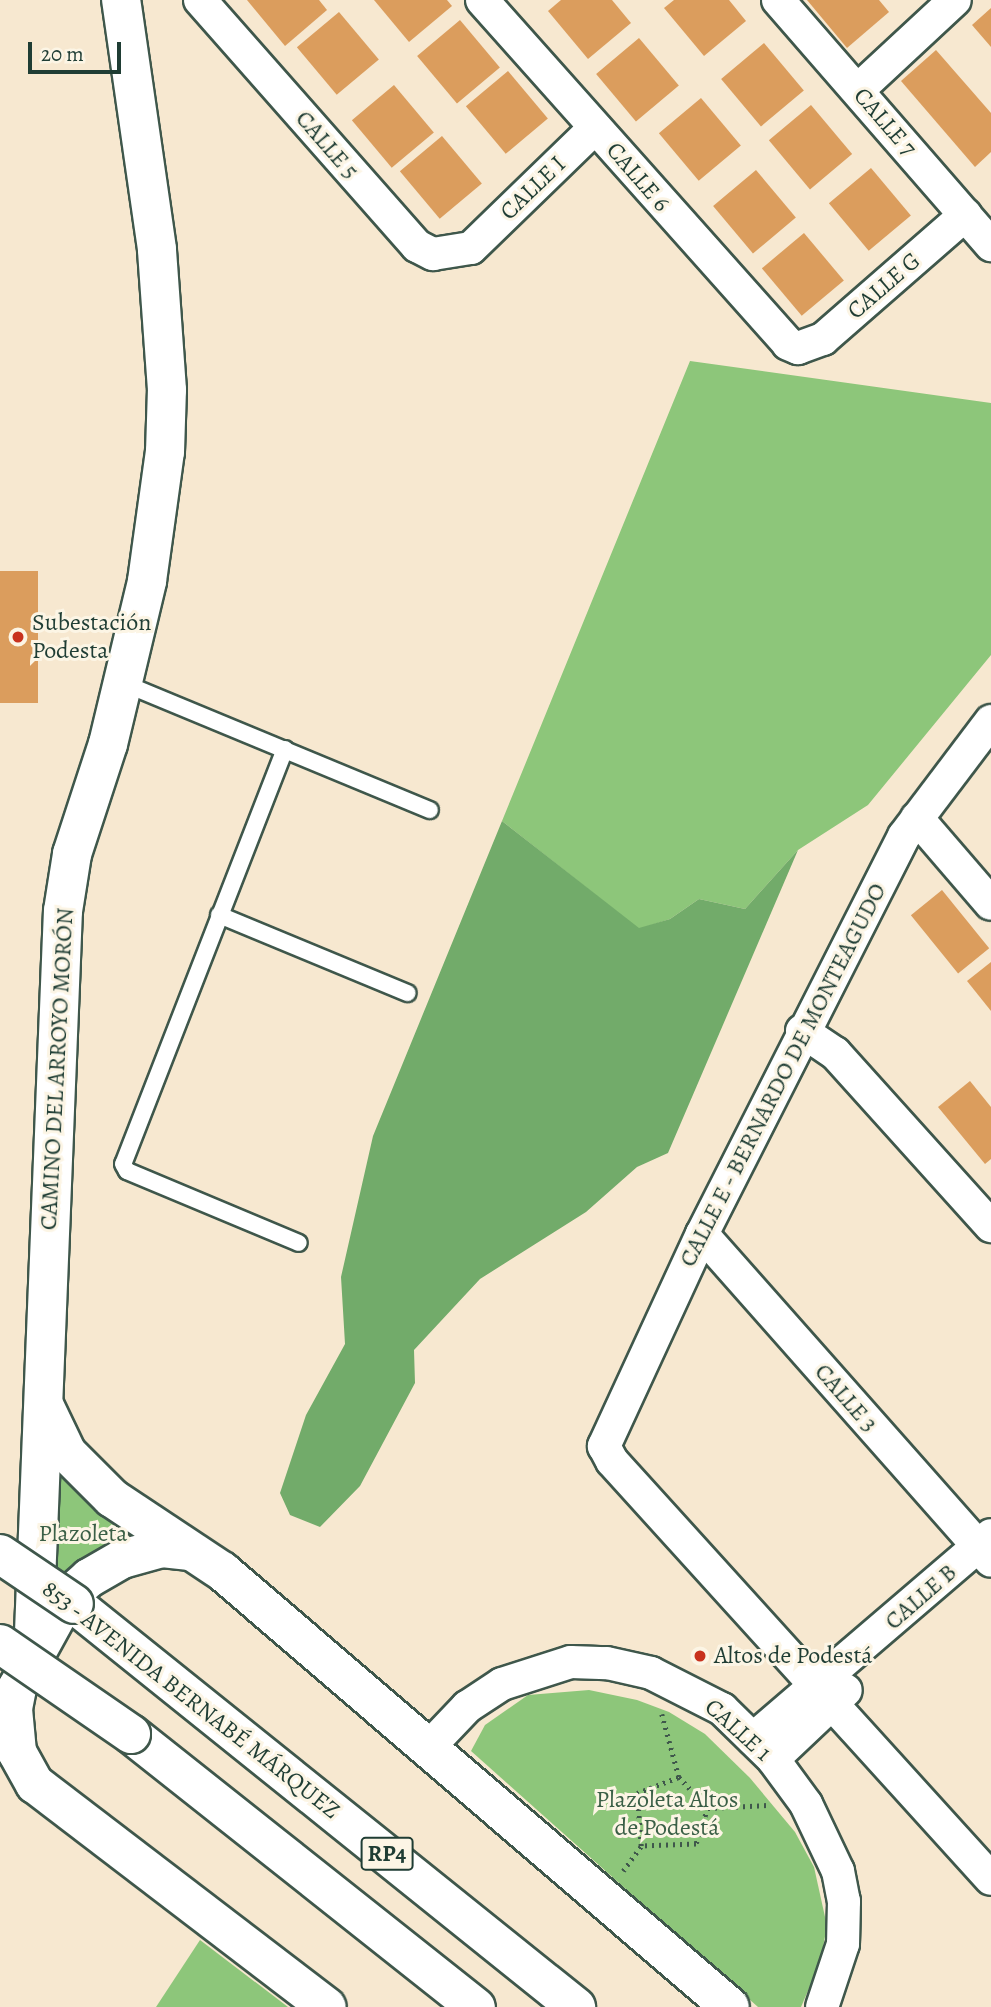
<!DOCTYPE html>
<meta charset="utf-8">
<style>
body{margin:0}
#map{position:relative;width:991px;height:2007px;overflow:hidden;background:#f7e8d0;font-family:Alegreya,serif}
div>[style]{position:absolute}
.green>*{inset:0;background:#8dc67a}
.forest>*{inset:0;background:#72ab6a}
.building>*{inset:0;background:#db9d5d;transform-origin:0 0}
.path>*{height:4.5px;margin-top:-2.25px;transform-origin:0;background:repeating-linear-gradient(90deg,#3f574b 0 2px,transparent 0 7px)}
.roads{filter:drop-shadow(2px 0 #3f574b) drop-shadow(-2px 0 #3f574b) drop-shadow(0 2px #3f574b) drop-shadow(0 -2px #3f574b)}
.lane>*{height:16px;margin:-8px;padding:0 8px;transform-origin:8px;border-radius:8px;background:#fff}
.street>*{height:32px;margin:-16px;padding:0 16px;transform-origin:16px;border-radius:16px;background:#fff}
.secondary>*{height:38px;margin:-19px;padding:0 19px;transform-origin:19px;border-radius:19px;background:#fff}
.primary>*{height:38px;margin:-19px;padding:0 19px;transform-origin:19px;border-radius:19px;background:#fff}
.bridges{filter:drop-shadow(2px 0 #3f574b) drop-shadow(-2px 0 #3f574b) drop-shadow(0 2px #3f574b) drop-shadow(0 -2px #3f574b)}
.primary-bridge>*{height:38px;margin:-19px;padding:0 19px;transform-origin:19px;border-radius:19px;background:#fff}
.dots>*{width:19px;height:19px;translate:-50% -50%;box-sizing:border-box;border:4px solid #fcf5e5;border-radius:50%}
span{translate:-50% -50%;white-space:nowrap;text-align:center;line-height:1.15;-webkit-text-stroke:6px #fcf5e5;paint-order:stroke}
.shield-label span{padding:2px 5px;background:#fcf5e5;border:2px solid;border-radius:5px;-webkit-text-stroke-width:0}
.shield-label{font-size:23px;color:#1f3d34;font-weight:700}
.street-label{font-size:24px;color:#1f3d34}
.poi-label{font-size:24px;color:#1f3d34}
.left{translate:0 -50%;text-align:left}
.park-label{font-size:24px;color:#3a5f46}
.scale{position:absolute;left:28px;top:42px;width:93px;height:32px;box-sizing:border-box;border:4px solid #1f3d34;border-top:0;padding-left:9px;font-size:21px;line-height:24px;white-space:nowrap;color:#1f3d34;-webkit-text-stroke:5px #fcf5e5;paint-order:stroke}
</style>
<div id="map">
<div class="green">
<div style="clip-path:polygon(690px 361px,991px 403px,991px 655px,868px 805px,798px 850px,745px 909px,699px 899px,670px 919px,639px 929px,502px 821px)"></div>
<div style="clip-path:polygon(53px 1462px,140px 1532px,48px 1599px)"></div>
<div style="clip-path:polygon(589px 1690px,637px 1700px,669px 1712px,705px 1734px,750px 1778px,795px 1832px,814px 1867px,827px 1926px,820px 1963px,801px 2007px,758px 2007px,471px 1751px,485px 1725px,528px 1695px)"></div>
<div style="clip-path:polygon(200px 1940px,288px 2007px,156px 2007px)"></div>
</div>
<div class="forest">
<div style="clip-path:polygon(502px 821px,639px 928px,670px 919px,699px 899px,745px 909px,798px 850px,668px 1153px,637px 1167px,586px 1212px,480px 1279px,414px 1350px,415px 1383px,360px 1486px,320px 1527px,290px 1515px,280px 1493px,306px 1415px,345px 1344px,341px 1277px,373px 1136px)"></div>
</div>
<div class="building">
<div style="clip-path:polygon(247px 0,319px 0,327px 10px,285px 46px)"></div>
<div style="clip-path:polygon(374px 0,447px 0,452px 6px,409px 42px)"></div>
<div style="clip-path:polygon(561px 0,612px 0,631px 23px,588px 59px,548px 11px)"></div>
<div style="clip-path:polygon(674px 0,729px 0,746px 21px,704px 56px,664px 8px)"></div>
<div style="clip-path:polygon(807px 0,879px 0,889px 12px,847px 48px)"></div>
<div style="clip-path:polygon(991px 8px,991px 47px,972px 25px)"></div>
<div style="left:339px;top:12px;width:62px;height:55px;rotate:50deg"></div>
<div style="left:460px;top:20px;width:62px;height:56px;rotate:50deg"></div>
<div style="left:639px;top:38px;width:62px;height:56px;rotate:50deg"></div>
<div style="left:764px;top:43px;width:62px;height:56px;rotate:50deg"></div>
<div style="clip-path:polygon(936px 50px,991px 113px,991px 152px,975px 167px,901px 81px)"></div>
<div style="left:508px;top:71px;width:62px;height:55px;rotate:50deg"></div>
<div style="left:394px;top:85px;width:62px;height:55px;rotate:50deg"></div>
<div style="left:701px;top:98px;width:62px;height:55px;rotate:50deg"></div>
<div style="left:811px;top:105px;width:64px;height:55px;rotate:50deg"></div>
<div style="left:442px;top:136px;width:62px;height:55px;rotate:50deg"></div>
<div style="left:871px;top:168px;width:62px;height:55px;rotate:50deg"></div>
<div style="left:756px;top:170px;width:62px;height:56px;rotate:50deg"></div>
<div style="left:804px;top:233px;width:62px;height:55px;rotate:50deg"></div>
<div style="left:0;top:571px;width:38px;height:132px"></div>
<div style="left:942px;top:890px;width:75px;height:40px;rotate:51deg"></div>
<div style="clip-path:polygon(991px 962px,991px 1011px,967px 981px)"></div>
<div style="clip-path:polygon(970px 1081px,991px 1107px,991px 1159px,985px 1164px,938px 1107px)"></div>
</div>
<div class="path">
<div style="left:662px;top:1714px;width:65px;rotate:74.9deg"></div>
<div style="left:708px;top:1808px;width:38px;rotate:108deg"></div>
<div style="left:696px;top:1844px;width:55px;rotate:177.9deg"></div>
<div style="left:641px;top:1846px;width:53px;rotate:-94.3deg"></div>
<div style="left:637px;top:1793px;width:45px;rotate:-20.9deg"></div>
<div style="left:679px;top:1777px;width:42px;rotate:46.9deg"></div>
<div style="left:708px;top:1808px;width:60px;rotate:-2.9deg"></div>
<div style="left:623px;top:1871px;width:31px;rotate:-54deg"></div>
</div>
<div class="roads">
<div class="lane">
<div style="left:123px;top:683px;width:332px;rotate:22.5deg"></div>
<div style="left:285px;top:749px;width:445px;rotate:111.3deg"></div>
<div style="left:123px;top:1164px;width:8px;rotate:60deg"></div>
<div style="left:127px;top:1171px;width:186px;rotate:22.7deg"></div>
<div style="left:219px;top:915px;width:204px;rotate:22.5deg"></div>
</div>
<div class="street">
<div style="left:200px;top:0;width:328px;rotate:48.6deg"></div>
<div style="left:417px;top:246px;width:18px;rotate:27deg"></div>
<div style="left:433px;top:254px;width:38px;rotate:-9deg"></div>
<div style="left:471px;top:248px;width:173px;rotate:-44.1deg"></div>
<div style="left:482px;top:0;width:460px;rotate:48.3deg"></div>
<div style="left:788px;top:344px;width:11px;rotate:22deg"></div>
<div style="left:798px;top:348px;width:27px;rotate:-20deg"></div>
<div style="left:823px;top:339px;width:189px;rotate:-41.1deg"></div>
<div style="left:778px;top:0;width:325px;rotate:49deg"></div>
<div style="left:858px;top:90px;width:132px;rotate:-42.9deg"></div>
<div style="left:991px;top:721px;width:144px;rotate:127.1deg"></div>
<div style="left:904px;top:836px;width:446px;rotate:116.9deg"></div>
<div style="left:702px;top:1234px;width:234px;rotate:114.8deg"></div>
<div style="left:604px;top:1446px;width:17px;rotate:62deg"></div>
<div style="left:612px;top:1461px;width:564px;rotate:47.8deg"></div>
<div style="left:917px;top:818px;width:113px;rotate:49.3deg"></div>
<div style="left:802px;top:1031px;width:40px;rotate:34deg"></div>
<div style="left:835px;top:1053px;width:233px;rotate:48deg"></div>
<div style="left:702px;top:1234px;width:436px;rotate:48.5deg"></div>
<div style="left:753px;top:1739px;width:313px;rotate:-40.6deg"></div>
<div style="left:428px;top:1748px;width:57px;rotate:-46.4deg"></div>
<div style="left:467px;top:1707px;width:42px;rotate:-33.3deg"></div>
<div style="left:502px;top:1684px;width:72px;rotate:-17.7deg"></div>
<div style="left:571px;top:1662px;width:36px;rotate:2deg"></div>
<div style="left:607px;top:1663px;width:45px;rotate:12.8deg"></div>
<div style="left:651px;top:1673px;width:80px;rotate:26.9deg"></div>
<div style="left:722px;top:1709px;width:71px;rotate:44.4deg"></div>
<div style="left:773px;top:1759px;width:56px;rotate:53.7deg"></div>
<div style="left:806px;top:1804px;width:74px;rotate:64.5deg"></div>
<div style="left:838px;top:1871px;width:31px;rotate:79deg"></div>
<div style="left:844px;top:1901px;width:43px;rotate:91.3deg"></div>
<div style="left:843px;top:1944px;width:66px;rotate:108.4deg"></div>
<div style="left:773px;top:1759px;width:100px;rotate:-43.4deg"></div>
</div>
<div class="secondary">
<div style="left:45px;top:1407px;width:51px;rotate:64.4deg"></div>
<div style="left:67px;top:1453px;width:64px;rotate:45deg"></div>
<div style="left:112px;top:1498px;width:132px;rotate:33.6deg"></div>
<div style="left:222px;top:1571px;width:669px;rotate:40.64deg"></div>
<div style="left:190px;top:1551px;width:28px;rotate:-174deg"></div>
<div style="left:162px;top:1548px;width:41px;rotate:164.6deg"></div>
<div style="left:122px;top:1559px;width:38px;rotate:150deg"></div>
<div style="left:89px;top:1578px;width:31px;rotate:138deg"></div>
<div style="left:66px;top:1599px;width:102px;rotate:118.8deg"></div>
<div style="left:17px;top:1688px;width:21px;rotate:101deg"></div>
<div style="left:13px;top:1709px;width:43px;rotate:84.7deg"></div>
<div style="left:17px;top:1752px;width:37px;rotate:61deg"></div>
<div style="left:35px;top:1784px;width:367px;rotate:37.4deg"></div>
<div style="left:33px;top:1657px;width:747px;rotate:-87.7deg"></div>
<div style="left:63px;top:911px;width:58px;rotate:-81deg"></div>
<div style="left:72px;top:854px;width:116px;rotate:-71.9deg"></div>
<div style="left:108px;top:744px;width:168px;rotate:-76.5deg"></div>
<div style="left:147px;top:581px;width:130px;rotate:-82.1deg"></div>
<div style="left:165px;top:452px;width:62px;rotate:-88.2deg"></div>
<div style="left:167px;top:390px;width:141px;rotate:-94.1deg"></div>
<div style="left:157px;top:249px;width:252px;rotate:-98.2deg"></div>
</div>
<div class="primary">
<div style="left:74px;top:1604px;width:644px;rotate:38.76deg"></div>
<div style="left:131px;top:1734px;width:440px;rotate:38.4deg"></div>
</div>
</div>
<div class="bridges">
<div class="primary-bridge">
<div style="left:0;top:1554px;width:89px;rotate:34deg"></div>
<div style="left:0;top:1644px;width:159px;rotate:34.5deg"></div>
</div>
</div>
<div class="dots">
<div style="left:18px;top:637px;background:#c8321e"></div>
<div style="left:700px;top:1656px;background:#c8321e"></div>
</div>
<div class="shield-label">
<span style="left:387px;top:1854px">RP4</span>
</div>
<div class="street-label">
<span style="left:885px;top:122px;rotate:49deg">CALLE 7</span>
<span style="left:327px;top:145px;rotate:49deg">CALLE 5</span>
<span style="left:638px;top:177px;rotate:49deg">CALLE 6</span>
<span style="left:533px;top:188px;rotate:-44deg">CALLE I</span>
<span style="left:884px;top:286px;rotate:-41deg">CALLE G</span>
<span style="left:57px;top:1069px;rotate:-87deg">CAMINO DEL ARROYO MORÓN</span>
<span style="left:783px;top:1075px;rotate:-63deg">CALLE E - BERNARDO DE MONTEAGUDO</span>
<span style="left:846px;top:1398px;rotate:49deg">CALLE 3</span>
<span style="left:921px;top:1597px;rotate:-41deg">CALLE B</span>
<span style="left:191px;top:1700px;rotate:38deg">853 - AVENIDA BERNABÉ MÁRQUEZ</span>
<span style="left:738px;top:1730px;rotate:42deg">CALLE 1</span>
</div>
<div class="poi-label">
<span class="left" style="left:32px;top:637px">Subestación<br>Podesta</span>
<span class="left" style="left:714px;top:1656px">Altos de Podestá</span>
</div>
<div class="park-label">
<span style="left:83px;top:1534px">Plazoleta</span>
<span style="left:667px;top:1814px">Plazoleta Altos<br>de Podestá</span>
</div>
<div class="scale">20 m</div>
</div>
